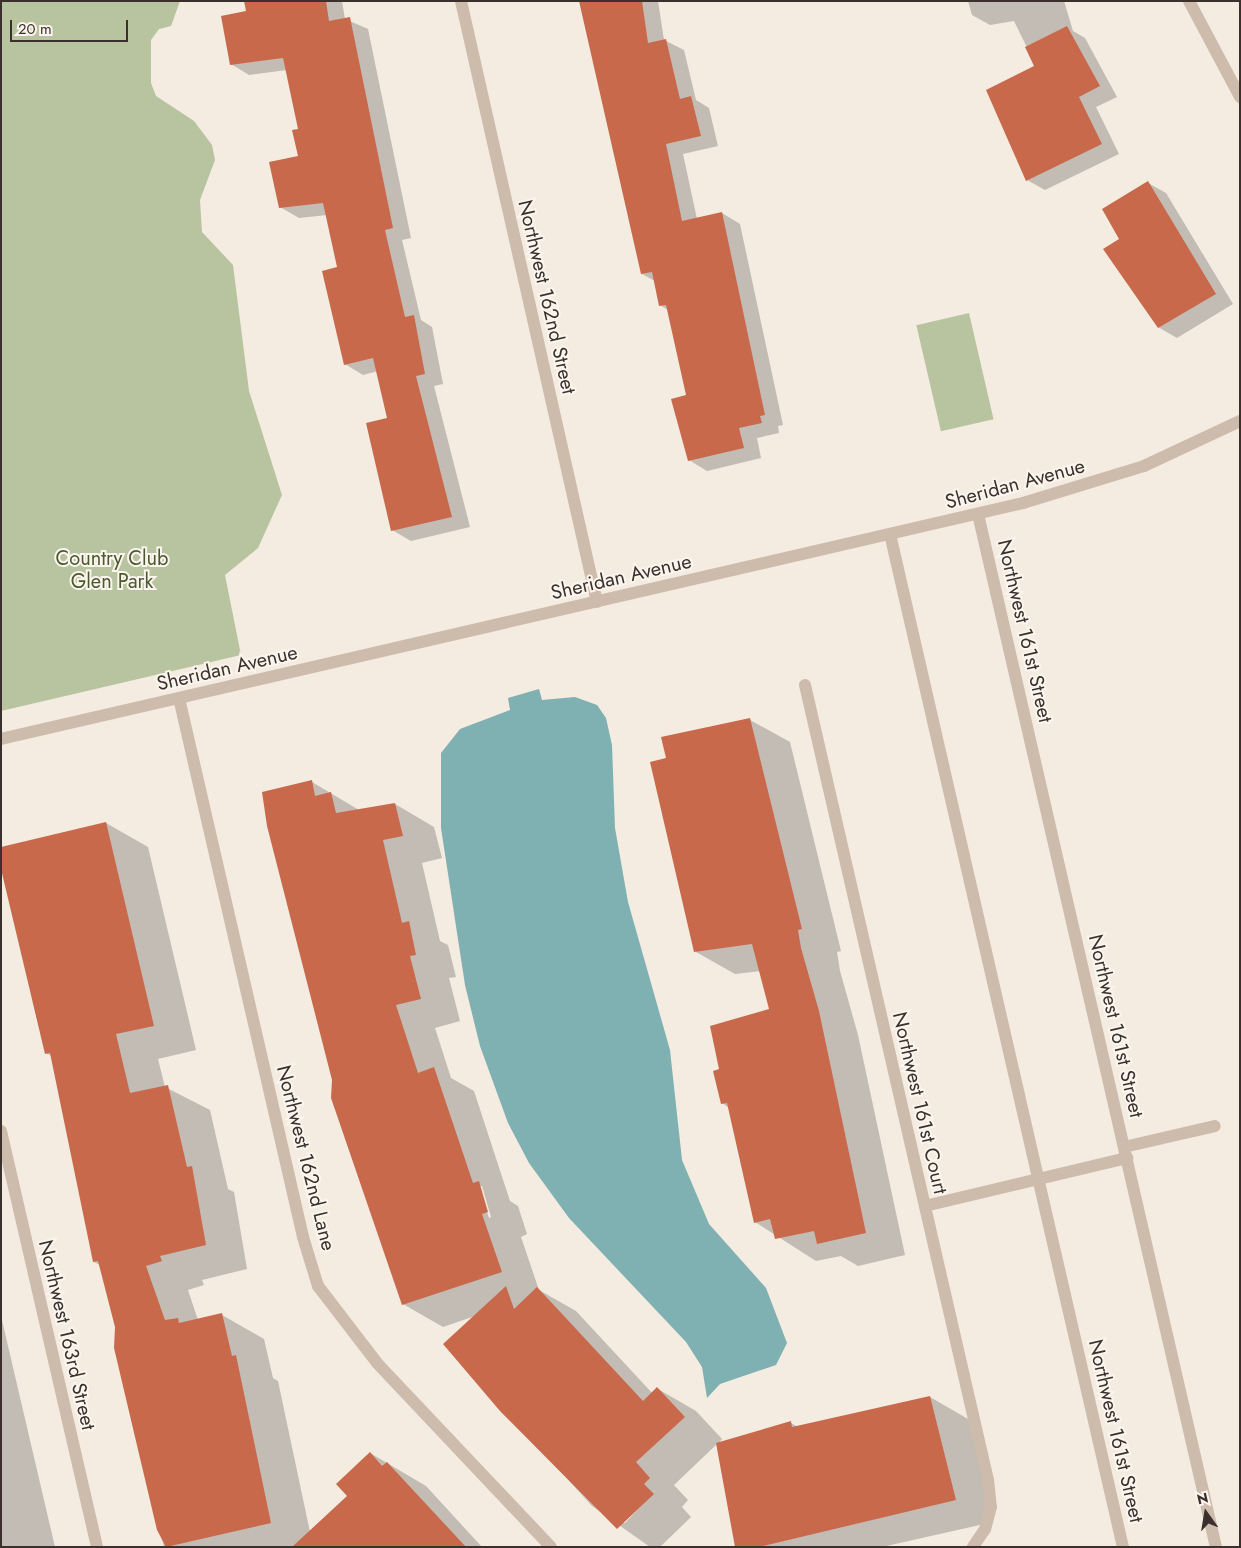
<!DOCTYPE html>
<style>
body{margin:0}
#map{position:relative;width:1241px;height:1548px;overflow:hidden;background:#f4ebe1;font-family:Jost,sans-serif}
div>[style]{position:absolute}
.green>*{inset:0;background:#b8c4a0;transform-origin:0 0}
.water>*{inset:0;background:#7fb0b2}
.shadow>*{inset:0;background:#0003}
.building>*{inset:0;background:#c8694b}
.lane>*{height:12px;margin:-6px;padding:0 6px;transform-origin:6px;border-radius:6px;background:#cdbbac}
.street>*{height:12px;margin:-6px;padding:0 6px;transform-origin:6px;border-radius:6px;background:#cdbbac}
span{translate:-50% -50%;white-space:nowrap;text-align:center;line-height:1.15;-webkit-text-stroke:4px #fbf5ee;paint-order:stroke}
.street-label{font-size:20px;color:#3b302b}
.park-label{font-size:20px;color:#4a5a2e}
.frame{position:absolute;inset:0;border:2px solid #3b302b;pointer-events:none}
.north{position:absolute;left:1181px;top:1488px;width:50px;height:50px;-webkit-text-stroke:4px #fbf5ee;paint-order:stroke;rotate:347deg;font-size:14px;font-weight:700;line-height:20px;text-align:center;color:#3b302b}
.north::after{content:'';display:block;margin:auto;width:18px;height:22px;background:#3b302b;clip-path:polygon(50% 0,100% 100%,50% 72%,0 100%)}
.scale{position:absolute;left:10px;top:20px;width:118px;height:22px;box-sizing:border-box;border:2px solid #3b302b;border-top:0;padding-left:6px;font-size:15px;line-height:18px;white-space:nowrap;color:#3b302b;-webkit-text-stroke:4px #fbf5ee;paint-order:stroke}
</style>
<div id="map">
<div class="green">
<div style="clip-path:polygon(1px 1px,180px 1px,171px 26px,159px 29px,151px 40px,151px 83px,156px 96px,194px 121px,212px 145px,215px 160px,200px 200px,202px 232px,233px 265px,249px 391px,282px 495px,258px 548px,225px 575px,241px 655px,1px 711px)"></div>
<div style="left:969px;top:313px;width:109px;height:54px;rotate:77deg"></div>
</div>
<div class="water">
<div style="clip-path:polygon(539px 689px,542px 700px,575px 697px,597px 705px,606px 718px,612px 745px,615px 828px,628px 902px,670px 1050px,682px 1160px,709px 1224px,766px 1288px,787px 1343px,776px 1365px,720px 1384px,707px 1398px,702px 1367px,686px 1342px,569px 1218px,529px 1163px,508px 1123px,480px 1046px,465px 985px,441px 828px,441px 753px,460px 729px,510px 710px,508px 698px)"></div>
</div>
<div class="shadow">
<div style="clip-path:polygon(245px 1px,342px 1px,345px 19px,368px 29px,411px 238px,402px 240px,421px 320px,432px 327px,443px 384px,434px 386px,470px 527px,411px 541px,392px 530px,389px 419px,378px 371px,363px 375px,345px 364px,339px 268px,327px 215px,299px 218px,280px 207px,300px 157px,300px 130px,287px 70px,249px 75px,231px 64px,247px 12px)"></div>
<div style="clip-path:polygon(580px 1px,658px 1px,664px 40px,684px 50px,696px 100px,709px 108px,718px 146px,683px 154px,697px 219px,722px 213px,740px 224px,783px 425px,778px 426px,779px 433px,757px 438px,761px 458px,707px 471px,689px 460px,672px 400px,688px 396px,668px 310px,660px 305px,655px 281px,642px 274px)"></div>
<div style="clip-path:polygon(968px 1px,1064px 1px,1073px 31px,1085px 38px,1117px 97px,1096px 107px,1119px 154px,1045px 190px,1027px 180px,1036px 66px,1014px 21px,990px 25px,972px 15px)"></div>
<div style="clip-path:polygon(1148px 183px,1166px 193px,1233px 304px,1177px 338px,1158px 327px,1121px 240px)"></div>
<div style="clip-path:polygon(750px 720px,790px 742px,841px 951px,837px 952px,840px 971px,858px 1035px,905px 1255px,858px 1266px,841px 1256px,816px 1261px,755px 1222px,729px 1108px,722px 1103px,721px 1070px,771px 1010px,761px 971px,735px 974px,696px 952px,667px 759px)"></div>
<div style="clip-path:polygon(evenodd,312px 782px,359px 810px,395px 804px,434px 827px,442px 858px,422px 863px,440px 941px,448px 945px,456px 977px,449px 978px,460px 1021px,435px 1028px,451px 1078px,474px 1091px,510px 1201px,518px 1206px,527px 1234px,521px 1237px,539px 1290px,576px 1311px,653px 1394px,658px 1389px,696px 1411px,722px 1439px,719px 1443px,791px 1423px,798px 1427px,930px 1397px,968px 1419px,993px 1522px,882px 1547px,736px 1547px,717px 1444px,674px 1485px,688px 1500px,682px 1507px,691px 1517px,660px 1547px,650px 1547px,592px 1506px,445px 1344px,475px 1316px,443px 1327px,403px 1304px,333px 1080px,263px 793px,312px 782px,479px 1186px,482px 1186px,491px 1217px,489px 1218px,479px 1186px,312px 782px,657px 1489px,625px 1523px,621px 1523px,657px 1489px)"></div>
<div style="clip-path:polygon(106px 823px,148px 847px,196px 1050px,158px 1059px,165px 1087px,210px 1110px,228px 1189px,234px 1192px,247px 1269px,202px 1280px,204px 1285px,188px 1290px,198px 1320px,222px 1315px,264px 1339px,273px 1378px,278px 1381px,310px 1532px,349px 1496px,370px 1453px,426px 1486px,482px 1547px,164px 1547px,115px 1348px,116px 1327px,100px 1265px,94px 1262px,52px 1056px,46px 1053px)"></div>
<div style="clip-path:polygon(1px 1316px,55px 1547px,1px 1547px)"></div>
</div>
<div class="building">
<div style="clip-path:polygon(244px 1px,326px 1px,329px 21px,350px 17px,393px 228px,385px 230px,405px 317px,414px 315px,425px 374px,416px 376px,452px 517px,391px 531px,366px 423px,387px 418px,373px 358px,344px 365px,322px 271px,337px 267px,323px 203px,279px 208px,269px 162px,298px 156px,292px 130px,298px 129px,283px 58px,230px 65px,221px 16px,246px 11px)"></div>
<div style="clip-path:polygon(579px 1px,642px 1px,648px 43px,666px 39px,680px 99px,691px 96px,701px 136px,666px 144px,682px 221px,722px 212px,765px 415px,760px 416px,762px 423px,739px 428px,744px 448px,688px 461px,671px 399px,686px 395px,666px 305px,659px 306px,652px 272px,641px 274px)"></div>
<div style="clip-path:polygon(1067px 26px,1100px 86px,1079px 97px,1102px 144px,1026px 181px,986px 90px,1034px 66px,1025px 47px)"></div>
<div style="clip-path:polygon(1148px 181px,1216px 294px,1158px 328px,1103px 249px,1119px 239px,1102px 209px)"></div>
<div style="clip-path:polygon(750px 718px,802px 929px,798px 930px,801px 948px,819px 1011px,866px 1233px,817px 1244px,814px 1231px,775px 1239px,770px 1219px,754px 1223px,727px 1103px,721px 1104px,713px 1071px,719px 1069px,710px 1026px,769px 1009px,752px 944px,694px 952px,650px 762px,666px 758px,661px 737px)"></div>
<div style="clip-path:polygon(312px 780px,315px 796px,331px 792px,336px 813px,395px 803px,403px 836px,383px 840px,402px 923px,409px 921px,416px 955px,410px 956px,421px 999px,396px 1005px,418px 1073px,434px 1067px,473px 1183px,479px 1181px,488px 1212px,482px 1214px,502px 1272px,402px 1305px,331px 1098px,332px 1080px,267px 826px,262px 792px)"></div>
<div style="clip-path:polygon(106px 822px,154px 1026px,116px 1034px,130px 1093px,168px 1085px,187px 1167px,192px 1166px,206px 1245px,160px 1256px,162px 1261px,146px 1266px,165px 1320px,178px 1318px,179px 1323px,222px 1313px,232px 1356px,236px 1355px,271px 1523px,166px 1547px,157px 1530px,114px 1348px,115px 1327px,98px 1261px,93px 1262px,50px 1053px,45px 1054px,1px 869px,1px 847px)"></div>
<div style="clip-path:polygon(506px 1286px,514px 1309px,537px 1287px,643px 1401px,657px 1387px,685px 1417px,636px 1462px,650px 1478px,644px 1484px,654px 1494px,617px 1529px,500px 1411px,443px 1344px)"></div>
<div style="clip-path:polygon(930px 1396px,956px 1500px,759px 1547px,735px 1547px,716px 1443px,791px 1421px,792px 1427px)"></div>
<div style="clip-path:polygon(370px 1452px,382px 1466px,387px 1462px,466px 1547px,292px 1547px,347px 1496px,336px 1484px)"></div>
</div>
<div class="lane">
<div style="left:805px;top:685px;width:816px;rotate:77.04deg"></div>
<div style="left:988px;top:1480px;width:27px;rotate:84deg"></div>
<div style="left:991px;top:1507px;width:23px;rotate:105deg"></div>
<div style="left:985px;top:1529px;width:22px;rotate:124deg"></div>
<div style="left:179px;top:698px;width:553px;rotate:77.04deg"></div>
<div style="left:303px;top:1237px;width:51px;rotate:73deg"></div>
<div style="left:318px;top:1286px;width:97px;rotate:52.5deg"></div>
<div style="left:377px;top:1363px;width:253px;rotate:46.6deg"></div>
<div style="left:1124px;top:1147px;width:93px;rotate:-13deg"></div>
<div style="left:925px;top:1206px;width:208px;rotate:-13.4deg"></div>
</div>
<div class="street">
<div style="left:461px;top:1px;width:616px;rotate:77.25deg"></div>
<div style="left:1189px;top:1px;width:109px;rotate:62deg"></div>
<div style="left:978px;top:514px;width:1060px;rotate:77.03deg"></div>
<div style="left:890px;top:534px;width:1039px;rotate:77.05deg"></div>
<div style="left:1px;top:739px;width:1049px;rotate:-13deg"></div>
<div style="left:1023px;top:503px;width:127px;rotate:-17deg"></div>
<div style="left:1144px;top:466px;width:106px;rotate:-25.1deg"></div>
<div style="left:1px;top:1131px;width:427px;rotate:77deg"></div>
</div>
<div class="street-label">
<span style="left:547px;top:297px;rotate:77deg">Northwest 162nd Street</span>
<span style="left:1015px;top:484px;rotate:-15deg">Sheridan Avenue</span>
<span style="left:621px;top:577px;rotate:-13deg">Sheridan Avenue</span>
<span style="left:1025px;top:631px;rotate:77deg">Northwest 161st Street</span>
<span style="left:227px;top:668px;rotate:-13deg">Sheridan Avenue</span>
<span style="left:1116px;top:1026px;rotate:77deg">Northwest 161st Street</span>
<span style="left:920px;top:1103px;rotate:77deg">Northwest 161st Court</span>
<span style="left:306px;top:1158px;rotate:76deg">Northwest 162nd Lane</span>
<span style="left:67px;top:1335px;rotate:77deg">Northwest 163rd Street</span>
<span style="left:1116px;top:1431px;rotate:77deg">Northwest 161st Street</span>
</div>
<div class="park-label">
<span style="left:112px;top:570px">Country Club<br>Glen Park</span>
</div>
<div class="frame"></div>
<div class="north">N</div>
<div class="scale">20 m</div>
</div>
